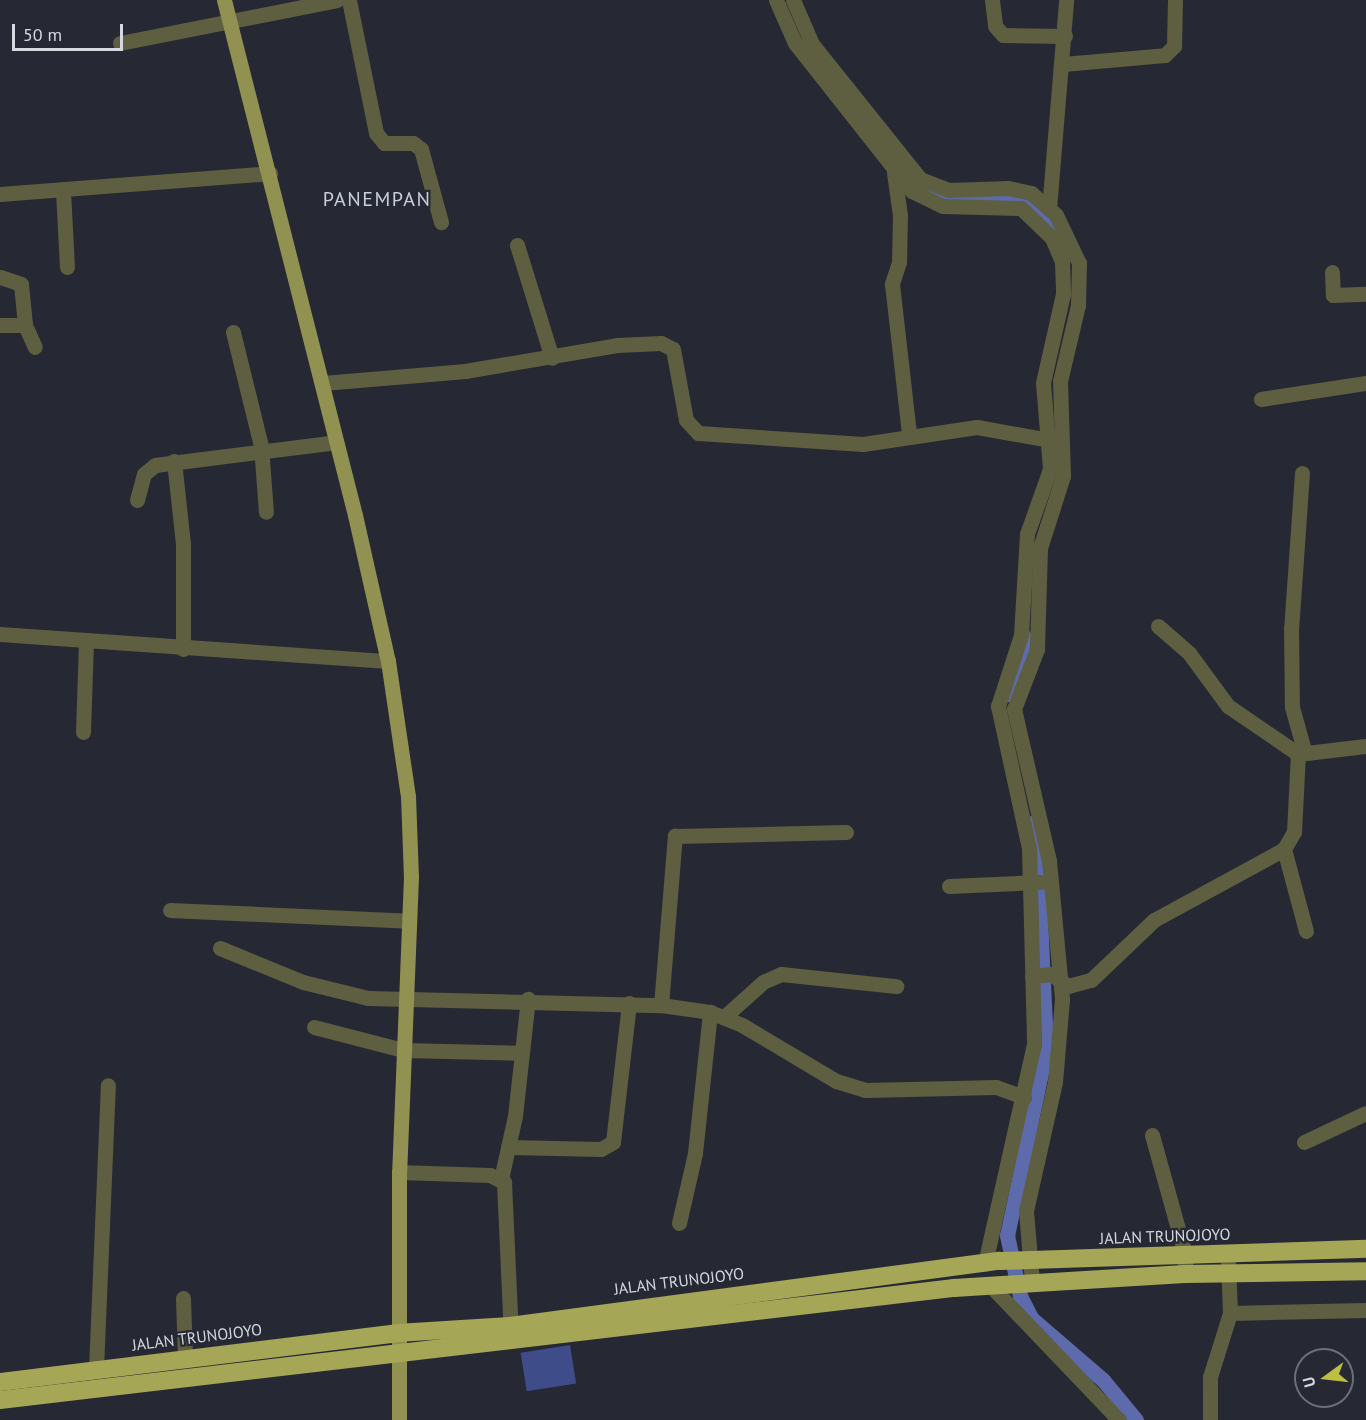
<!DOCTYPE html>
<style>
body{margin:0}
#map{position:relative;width:1366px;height:1420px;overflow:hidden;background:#262934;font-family:"PT Sans",sans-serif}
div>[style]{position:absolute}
.canal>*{height:15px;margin:-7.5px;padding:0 7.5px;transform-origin:7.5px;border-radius:7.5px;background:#5d6bac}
.building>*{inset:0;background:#3f4c8a;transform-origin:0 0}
.minor>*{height:15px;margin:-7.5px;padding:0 7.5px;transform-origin:7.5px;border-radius:7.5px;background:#5e5e40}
.major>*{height:15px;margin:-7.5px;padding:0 7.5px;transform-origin:7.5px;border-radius:7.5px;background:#919151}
.highway>*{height:18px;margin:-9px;padding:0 9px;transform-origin:9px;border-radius:9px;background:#a5a656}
span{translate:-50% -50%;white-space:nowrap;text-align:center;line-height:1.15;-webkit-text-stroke:4.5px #262934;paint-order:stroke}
.street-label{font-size:16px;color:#d5d8df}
.quarter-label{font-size:20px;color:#c9cedc;letter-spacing:1.5px}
.north{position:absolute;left:1294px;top:1348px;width:60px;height:60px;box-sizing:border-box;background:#262934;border:2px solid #6c6f78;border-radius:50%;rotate:255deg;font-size:16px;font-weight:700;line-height:24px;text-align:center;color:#d5d8df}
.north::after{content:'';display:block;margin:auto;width:21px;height:27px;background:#bfbe41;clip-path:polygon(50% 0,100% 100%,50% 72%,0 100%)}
.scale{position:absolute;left:12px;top:24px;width:111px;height:27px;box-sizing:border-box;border:3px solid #d5d8df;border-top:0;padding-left:8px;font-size:18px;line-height:21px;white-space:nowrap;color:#d5d8df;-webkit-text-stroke:4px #262934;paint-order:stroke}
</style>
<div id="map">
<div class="canal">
<div style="left:914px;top:184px;width:10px;rotate:45deg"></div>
<div style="left:921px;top:191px;width:103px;rotate:5deg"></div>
<div style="left:1024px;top:200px;width:25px;rotate:34deg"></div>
<div style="left:1045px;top:214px;width:29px;rotate:59deg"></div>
<div style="left:1007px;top:694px;width:34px;rotate:-63deg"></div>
<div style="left:1022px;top:664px;width:29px;rotate:-88deg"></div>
<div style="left:1031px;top:823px;width:28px;rotate:77deg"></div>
<div style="left:1037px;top:850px;width:199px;rotate:87.4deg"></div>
<div style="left:1046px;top:1049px;width:190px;rotate:101.8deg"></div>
<div style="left:1007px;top:1235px;width:62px;rotate:78deg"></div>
<div style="left:1020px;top:1296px;width:25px;rotate:63deg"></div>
<div style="left:1031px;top:1318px;width:95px;rotate:40.7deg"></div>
<div style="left:1103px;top:1380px;width:52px;rotate:50.5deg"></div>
</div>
<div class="building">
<div style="left:570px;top:1345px;width:39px;height:50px;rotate:81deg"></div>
</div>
<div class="minor">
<div style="left:349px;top:0;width:136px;rotate:78.5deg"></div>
<div style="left:376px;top:133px;width:13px;rotate:51deg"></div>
<div style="left:384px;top:143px;width:29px"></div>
<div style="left:413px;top:143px;width:10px;rotate:37deg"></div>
<div style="left:421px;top:149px;width:76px;rotate:74.7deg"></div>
<div style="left:776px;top:0;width:47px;rotate:66.2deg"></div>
<div style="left:795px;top:43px;width:189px;rotate:51.7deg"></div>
<div style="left:912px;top:191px;width:34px;rotate:26deg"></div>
<div style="left:943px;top:206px;width:78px;rotate:1.5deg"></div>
<div style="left:1021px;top:208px;width:43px;rotate:44.1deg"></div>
<div style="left:1052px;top:238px;width:25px;rotate:67deg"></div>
<div style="left:1062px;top:261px;width:33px;rotate:88deg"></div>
<div style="left:1063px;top:294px;width:91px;rotate:102.7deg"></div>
<div style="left:1043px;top:383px;width:86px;rotate:85.3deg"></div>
<div style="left:1050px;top:469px;width:69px;rotate:109.5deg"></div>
<div style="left:1027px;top:534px;width:101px;rotate:93.4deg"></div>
<div style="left:1021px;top:635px;width:75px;rotate:107.9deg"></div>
<div style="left:998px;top:706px;width:145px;rotate:77.7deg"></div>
<div style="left:1029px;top:848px;width:196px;rotate:88.5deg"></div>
<div style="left:1034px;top:1044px;width:225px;rotate:102.6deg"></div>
<div style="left:793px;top:0;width:48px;rotate:66.6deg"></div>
<div style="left:812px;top:44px;width:173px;rotate:51.3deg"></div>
<div style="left:920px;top:179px;width:30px;rotate:21deg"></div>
<div style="left:948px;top:190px;width:60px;rotate:-1.9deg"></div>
<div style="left:1008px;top:188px;width:24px;rotate:12deg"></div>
<div style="left:1031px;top:193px;width:33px;rotate:41deg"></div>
<div style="left:1056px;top:215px;width:53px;rotate:64.4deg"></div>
<div style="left:1079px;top:263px;width:42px;rotate:91.4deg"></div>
<div style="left:1078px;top:305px;width:78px;rotate:103.3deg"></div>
<div style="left:1060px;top:381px;width:95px;rotate:88.2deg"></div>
<div style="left:1063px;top:476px;width:76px;rotate:107.7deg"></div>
<div style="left:1040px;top:548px;width:101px;rotate:91.7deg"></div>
<div style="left:1037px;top:649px;width:64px;rotate:111deg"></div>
<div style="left:1014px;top:709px;width:156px;rotate:77deg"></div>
<div style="left:1049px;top:861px;width:139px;rotate:84.6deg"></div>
<div style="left:1062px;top:999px;width:83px;rotate:94.8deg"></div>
<div style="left:1055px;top:1082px;width:132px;rotate:102.7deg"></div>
<div style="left:1026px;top:1211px;width:72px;rotate:85.2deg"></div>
<div style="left:992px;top:0;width:26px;rotate:83deg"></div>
<div style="left:995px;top:26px;width:12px;rotate:48deg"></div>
<div style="left:1003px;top:35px;width:62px;rotate:0.9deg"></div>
<div style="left:120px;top:43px;width:221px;rotate:-11.2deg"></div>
<div style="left:1063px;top:64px;width:102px;rotate:-5deg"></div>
<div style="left:1165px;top:55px;width:13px;rotate:-45deg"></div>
<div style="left:1174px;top:46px;width:46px;rotate:-88.8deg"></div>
<div style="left:894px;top:173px;width:42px;rotate:81.9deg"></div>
<div style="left:900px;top:215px;width:47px;rotate:91.2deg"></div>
<div style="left:899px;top:262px;width:23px;rotate:108deg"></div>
<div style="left:892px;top:284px;width:151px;rotate:83.5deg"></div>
<div style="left:63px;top:191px;width:76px;rotate:87deg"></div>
<div style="left:0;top:194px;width:271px;rotate:-4.4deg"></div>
<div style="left:1049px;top:209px;width:210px;rotate:-85.3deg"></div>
<div style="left:517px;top:245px;width:118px;rotate:72.8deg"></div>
<div style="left:1332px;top:272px;width:23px;rotate:88deg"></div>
<div style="left:1333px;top:295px;width:33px;rotate:-2deg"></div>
<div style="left:0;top:277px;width:22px;rotate:18deg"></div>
<div style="left:21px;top:284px;width:41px;rotate:84.4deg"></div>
<div style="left:25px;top:325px;width:24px;rotate:66deg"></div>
<div style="left:0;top:325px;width:25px"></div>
<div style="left:233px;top:332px;width:117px;rotate:76.2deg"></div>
<div style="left:261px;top:446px;width:66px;rotate:85.7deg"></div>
<div style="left:323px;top:383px;width:143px;rotate:-4.8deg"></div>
<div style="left:465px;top:371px;width:154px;rotate:-9.7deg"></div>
<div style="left:617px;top:345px;width:44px;rotate:-2.6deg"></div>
<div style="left:661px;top:343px;width:13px;rotate:27deg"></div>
<div style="left:673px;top:349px;width:72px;rotate:79.6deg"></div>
<div style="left:686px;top:420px;width:18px;rotate:47deg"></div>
<div style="left:698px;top:433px;width:165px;rotate:3.8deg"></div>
<div style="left:863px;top:444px;width:115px;rotate:-8.5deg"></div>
<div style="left:977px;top:427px;width:79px;rotate:10.2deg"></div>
<div style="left:1261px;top:399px;width:106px;rotate:-8.7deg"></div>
<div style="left:174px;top:461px;width:83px;rotate:83.8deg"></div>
<div style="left:183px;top:544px;width:105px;rotate:90deg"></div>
<div style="left:1302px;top:473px;width:156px;rotate:94deg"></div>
<div style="left:1291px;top:629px;width:78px;rotate:89.3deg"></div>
<div style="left:1292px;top:707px;width:45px;rotate:74.4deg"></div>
<div style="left:137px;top:500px;width:27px;rotate:-75deg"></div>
<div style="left:144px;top:474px;width:14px;rotate:-39deg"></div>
<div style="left:155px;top:465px;width:182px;rotate:-7.2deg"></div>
<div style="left:1158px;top:626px;width:41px;rotate:41.1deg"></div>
<div style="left:1189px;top:653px;width:66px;rotate:53.7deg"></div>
<div style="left:1228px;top:706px;width:85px;rotate:34.4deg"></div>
<div style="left:0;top:634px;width:389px;rotate:4deg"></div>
<div style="left:83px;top:732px;width:92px;rotate:-88.1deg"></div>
<div style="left:1284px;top:849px;width:85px;rotate:75deg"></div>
<div style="left:949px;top:886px;width:91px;rotate:-2.5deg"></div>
<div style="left:170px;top:910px;width:239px;rotate:2.6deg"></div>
<div style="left:220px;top:948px;width:90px;rotate:22.3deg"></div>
<div style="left:303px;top:982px;width:67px;rotate:13.8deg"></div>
<div style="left:368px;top:998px;width:293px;rotate:1.4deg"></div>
<div style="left:661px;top:1005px;width:170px;rotate:-85.3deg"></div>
<div style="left:675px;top:836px;width:171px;rotate:-1.3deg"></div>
<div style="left:1032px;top:976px;width:19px;rotate:-6deg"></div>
<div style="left:1051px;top:974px;width:21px;rotate:35deg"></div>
<div style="left:1068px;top:986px;width:24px;rotate:-15deg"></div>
<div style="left:1091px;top:980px;width:87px;rotate:-43.6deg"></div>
<div style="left:1154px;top:920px;width:148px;rotate:-28.6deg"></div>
<div style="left:1284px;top:849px;width:20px;rotate:-60deg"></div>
<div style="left:1294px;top:832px;width:78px;rotate:-87.1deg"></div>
<div style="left:1298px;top:754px;width:68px;rotate:-6.7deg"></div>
<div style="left:661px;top:1005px;width:49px;rotate:8.1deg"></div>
<div style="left:710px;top:1012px;width:35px;rotate:22deg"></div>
<div style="left:742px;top:1025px;width:109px;rotate:30.8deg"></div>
<div style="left:836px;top:1081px;width:30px;rotate:17deg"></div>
<div style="left:865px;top:1090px;width:131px;rotate:-1.3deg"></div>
<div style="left:996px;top:1087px;width:30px;rotate:20deg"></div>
<div style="left:724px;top:1017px;width:52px;rotate:-41.9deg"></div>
<div style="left:763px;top:982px;width:20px;rotate:-24deg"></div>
<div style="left:781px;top:974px;width:116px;rotate:6deg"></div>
<div style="left:314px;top:1027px;width:92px;rotate:14.5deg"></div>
<div style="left:403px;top:1050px;width:119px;rotate:1.4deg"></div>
<div style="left:1152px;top:1135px;width:123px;rotate:74.5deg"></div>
<div style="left:1185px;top:1254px;width:20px;rotate:90deg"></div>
<div style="left:1304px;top:1142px;width:68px;rotate:-25.1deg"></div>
<div style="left:508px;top:1147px;width:93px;rotate:1.2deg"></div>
<div style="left:601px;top:1149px;width:14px;rotate:-30deg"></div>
<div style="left:613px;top:1142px;width:140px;rotate:-83.4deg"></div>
<div style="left:399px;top:1172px;width:91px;rotate:1.9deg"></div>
<div style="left:490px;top:1175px;width:16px;rotate:27deg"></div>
<div style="left:504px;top:1182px;width:153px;rotate:87.4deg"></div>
<div style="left:501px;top:1179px;width:65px;rotate:-77.5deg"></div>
<div style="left:515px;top:1116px;width:118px;rotate:-83.7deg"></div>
<div style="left:679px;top:1223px;width:72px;rotate:-77.1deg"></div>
<div style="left:695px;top:1153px;width:142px;rotate:-83.9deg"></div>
<div style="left:990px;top:1285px;width:187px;rotate:46.3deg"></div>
<div style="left:183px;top:1298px;width:59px;rotate:88.1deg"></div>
<div style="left:1230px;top:1313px;width:136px;rotate:-1.3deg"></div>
<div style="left:96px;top:1369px;width:284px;rotate:-87.6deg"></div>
<div style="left:1210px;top:1420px;width:43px;rotate:-90deg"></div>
<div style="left:1210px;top:1377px;width:67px;rotate:-72.6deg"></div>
<div style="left:1230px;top:1313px;width:51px;rotate:-92.2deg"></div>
</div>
<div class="major">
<div style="left:224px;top:0;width:531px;rotate:75.73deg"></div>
<div style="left:355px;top:515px;width:150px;rotate:77.3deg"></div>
<div style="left:388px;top:661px;width:136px;rotate:81.6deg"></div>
<div style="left:408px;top:796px;width:81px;rotate:87.9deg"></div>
<div style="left:411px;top:877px;width:295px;rotate:92.3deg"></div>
<div style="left:399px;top:1172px;width:248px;rotate:90deg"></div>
</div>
<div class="highway">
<div style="left:0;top:1382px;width:400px;rotate:-7deg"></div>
<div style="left:397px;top:1333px;width:113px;rotate:-3.5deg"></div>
<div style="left:510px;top:1326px;width:494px;rotate:-7.6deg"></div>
<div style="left:1000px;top:1261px;width:366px;rotate:-1.9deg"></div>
<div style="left:0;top:1400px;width:961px;rotate:-6.7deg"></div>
<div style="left:954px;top:1288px;width:231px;rotate:-3.5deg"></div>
<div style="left:1185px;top:1274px;width:181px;rotate:-0.9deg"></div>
</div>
<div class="street-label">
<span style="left:1165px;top:1236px;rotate:-2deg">JALAN TRUNOJOYO</span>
<span style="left:679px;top:1281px;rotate:-7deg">JALAN TRUNOJOYO</span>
<span style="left:197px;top:1337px;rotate:-7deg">JALAN TRUNOJOYO</span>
</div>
<div class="quarter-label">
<span style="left:377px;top:199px">PANEMPAN</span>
</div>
<div class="north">U</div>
<div class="scale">50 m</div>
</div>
